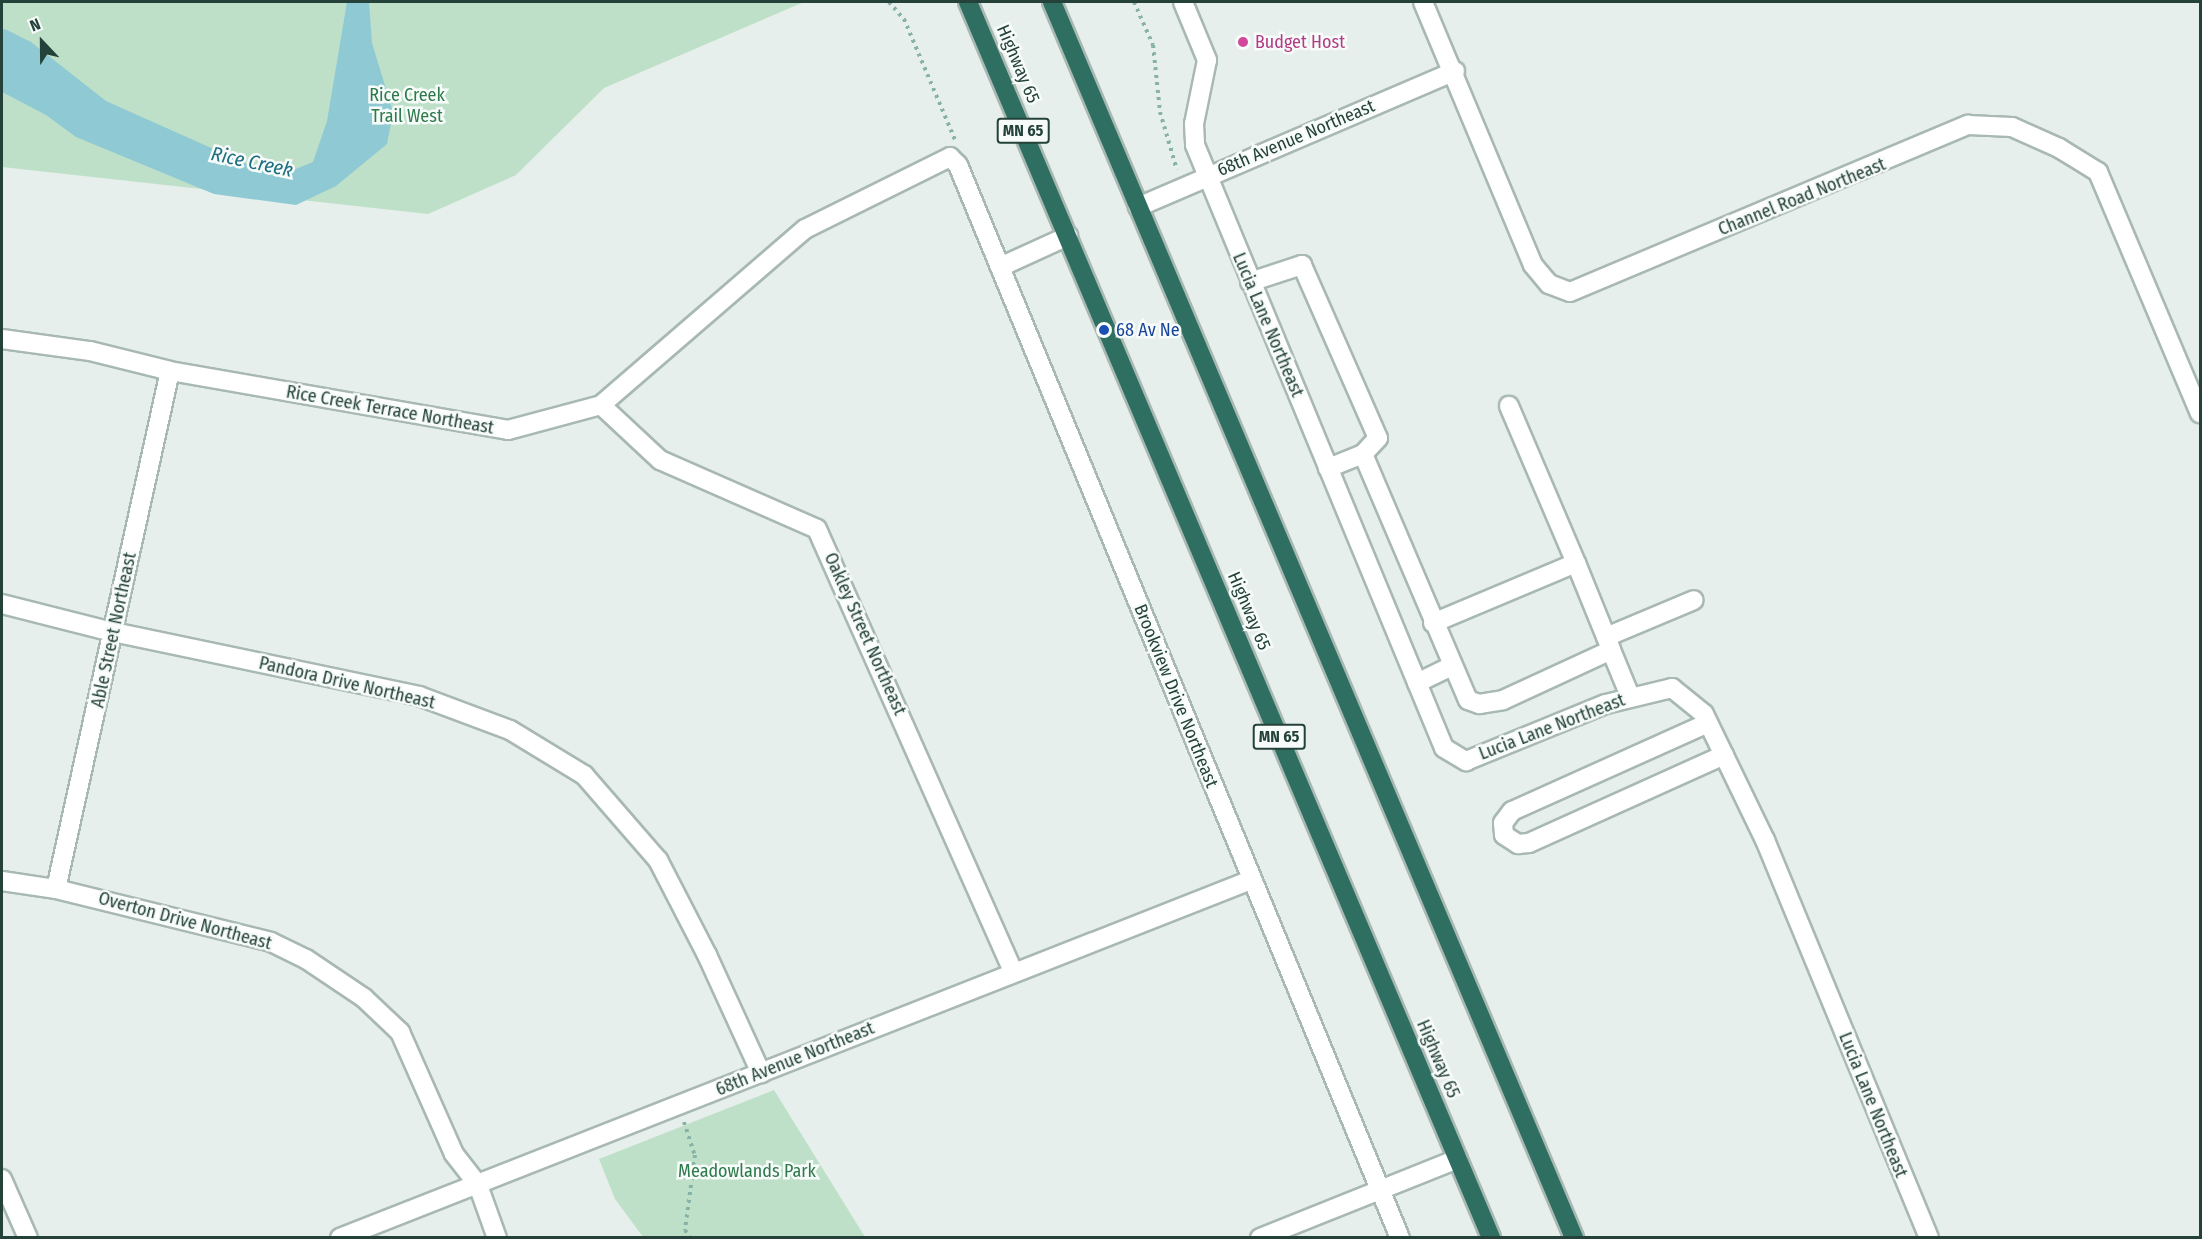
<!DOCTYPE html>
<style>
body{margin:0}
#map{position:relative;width:2202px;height:1239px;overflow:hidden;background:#e6efeb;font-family:"Fira Sans Condensed",sans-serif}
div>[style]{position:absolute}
.green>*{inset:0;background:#bfe0c8}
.water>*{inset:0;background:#8ec9d4}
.path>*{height:4px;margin-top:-2px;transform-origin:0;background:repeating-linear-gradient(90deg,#86b3a5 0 3px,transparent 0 7.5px)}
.roads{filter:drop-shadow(2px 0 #a8b8b2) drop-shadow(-2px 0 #a8b8b2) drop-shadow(0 2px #a8b8b2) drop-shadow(0 -2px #a8b8b2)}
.minor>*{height:18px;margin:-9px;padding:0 9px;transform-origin:9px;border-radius:9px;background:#fff}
.highway>*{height:18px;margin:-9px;padding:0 9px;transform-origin:9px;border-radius:9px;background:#2f6f62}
.dots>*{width:16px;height:16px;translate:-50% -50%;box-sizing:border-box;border:3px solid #f7fbf9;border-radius:50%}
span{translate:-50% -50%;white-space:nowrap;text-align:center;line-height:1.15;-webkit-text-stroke:5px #f7fbf9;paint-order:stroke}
.shield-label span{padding:2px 4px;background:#f7fbf9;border:2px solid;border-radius:4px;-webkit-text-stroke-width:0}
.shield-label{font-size:16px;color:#24423a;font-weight:700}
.hotel-label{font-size:18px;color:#b23c85}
.left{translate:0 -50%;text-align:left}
.street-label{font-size:18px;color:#24423a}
.park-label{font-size:18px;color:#2d7a4b}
.transit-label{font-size:18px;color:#164399}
.water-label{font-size:20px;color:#1c6f80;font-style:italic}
.frame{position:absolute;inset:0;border:3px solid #24423a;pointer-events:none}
.north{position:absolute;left:12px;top:12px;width:60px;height:60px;-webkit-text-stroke:4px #f7fbf9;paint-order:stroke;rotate:338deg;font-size:16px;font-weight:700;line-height:24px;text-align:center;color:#24423a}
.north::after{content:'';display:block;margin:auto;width:21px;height:27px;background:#24423a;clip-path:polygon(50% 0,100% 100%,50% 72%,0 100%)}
</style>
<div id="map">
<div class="green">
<div style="clip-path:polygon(2px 2px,804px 2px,604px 88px,516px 175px,428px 214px,2px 167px)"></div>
<div style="clip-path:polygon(774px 1090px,865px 1237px,643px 1237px,615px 1199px,599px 1159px)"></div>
</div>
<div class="water">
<div style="clip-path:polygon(347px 2px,369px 2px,372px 43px,393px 112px,387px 144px,336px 186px,296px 205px,214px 194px,76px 137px,46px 115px,2px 92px,2px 30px,5px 29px,31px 42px,106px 101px,276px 177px,313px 162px,327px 121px)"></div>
</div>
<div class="path">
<div style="left:889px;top:2px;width:23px;rotate:49deg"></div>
<div style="left:904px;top:19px;width:131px;rotate:67.1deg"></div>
<div style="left:1134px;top:2px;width:47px;rotate:66.2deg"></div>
<div style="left:1153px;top:45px;width:67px;rotate:84deg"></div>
<div style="left:1160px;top:112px;width:60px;rotate:73.7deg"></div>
<div style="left:684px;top:1122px;width:35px;rotate:72deg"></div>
<div style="left:695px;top:1155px;width:76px;rotate:97.6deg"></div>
<div style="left:685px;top:1230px;width:9px;rotate:58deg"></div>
</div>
<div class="roads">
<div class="minor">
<div style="left:1183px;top:2px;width:63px;rotate:67.5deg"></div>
<div style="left:1207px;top:60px;width:65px;rotate:101.5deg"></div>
<div style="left:1194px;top:124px;width:21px;rotate:87deg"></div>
<div style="left:1195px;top:145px;width:652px;rotate:67.56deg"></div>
<div style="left:1444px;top:748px;width:26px;rotate:31deg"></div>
<div style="left:1466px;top:761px;width:151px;rotate:-22.2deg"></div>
<div style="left:1606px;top:704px;width:68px;rotate:-13.6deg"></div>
<div style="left:1672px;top:688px;width:41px;rotate:39.1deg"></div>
<div style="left:1704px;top:714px;width:140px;rotate:64.2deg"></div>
<div style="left:1765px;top:840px;width:430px;rotate:67.6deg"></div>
<div style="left:1423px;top:2px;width:285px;rotate:67.3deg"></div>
<div style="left:1533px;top:265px;width:25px;rotate:50deg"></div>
<div style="left:1549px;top:284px;width:22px;rotate:21deg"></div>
<div style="left:1570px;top:292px;width:432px;rotate:-22.8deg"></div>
<div style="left:1968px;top:125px;width:44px;rotate:2.6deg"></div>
<div style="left:2012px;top:127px;width:51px;rotate:24.1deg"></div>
<div style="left:2059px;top:148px;width:46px;rotate:31.6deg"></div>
<div style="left:2098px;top:172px;width:262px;rotate:67.1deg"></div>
<div style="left:1138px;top:207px;width:345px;rotate:-23.2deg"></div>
<div style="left:1000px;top:267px;width:75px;rotate:-24.5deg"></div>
<div style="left:1250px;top:282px;width:55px;rotate:-18.1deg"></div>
<div style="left:1302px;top:265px;width:189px;rotate:66.3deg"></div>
<div style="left:1378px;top:438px;width:22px;rotate:133deg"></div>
<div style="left:1363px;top:454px;width:38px;rotate:158deg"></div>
<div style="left:2px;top:339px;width:89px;rotate:7.8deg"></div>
<div style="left:90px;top:351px;width:82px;rotate:14deg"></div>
<div style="left:170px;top:371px;width:343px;rotate:9.9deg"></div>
<div style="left:508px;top:430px;width:96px;rotate:-15deg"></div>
<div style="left:601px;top:405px;width:269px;rotate:-40.8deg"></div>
<div style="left:805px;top:229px;width:162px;rotate:-26.4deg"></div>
<div style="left:950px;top:157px;width:11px;rotate:45deg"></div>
<div style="left:958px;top:165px;width:1160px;rotate:67.61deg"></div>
<div style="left:601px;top:405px;width:81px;rotate:43deg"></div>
<div style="left:660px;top:460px;width:171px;rotate:23.7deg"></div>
<div style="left:817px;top:529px;width:484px;rotate:66.1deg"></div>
<div style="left:1363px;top:454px;width:267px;rotate:66.9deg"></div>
<div style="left:1468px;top:700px;width:12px;rotate:20deg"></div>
<div style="left:1479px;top:704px;width:24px;rotate:-9deg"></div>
<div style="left:1503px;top:700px;width:119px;rotate:-24.8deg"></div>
<div style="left:1611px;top:650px;width:50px;rotate:67.6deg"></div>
<div style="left:1576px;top:563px;width:93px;rotate:67.9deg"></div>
<div style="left:2px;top:604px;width:114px;rotate:14.2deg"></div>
<div style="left:113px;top:632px;width:313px;rotate:11.8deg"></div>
<div style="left:419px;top:696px;width:97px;rotate:20.5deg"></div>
<div style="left:510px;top:730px;width:87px;rotate:31.3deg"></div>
<div style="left:584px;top:775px;width:113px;rotate:49deg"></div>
<div style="left:658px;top:860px;width:107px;rotate:62.7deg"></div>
<div style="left:707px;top:955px;width:130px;rotate:65.4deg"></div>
<div style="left:1433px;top:623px;width:155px;rotate:-22.8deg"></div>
<div style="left:1576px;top:563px;width:171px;rotate:-113.1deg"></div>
<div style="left:1606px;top:637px;width:95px;rotate:-22.8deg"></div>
<div style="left:1417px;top:683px;width:39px;rotate:-26deg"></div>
<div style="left:1708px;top:723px;width:215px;rotate:155.8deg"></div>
<div style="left:1512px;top:811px;width:15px;rotate:127deg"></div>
<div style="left:1503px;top:823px;width:12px;rotate:85deg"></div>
<div style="left:1504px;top:835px;width:17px;rotate:33deg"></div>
<div style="left:1518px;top:844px;width:11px;rotate:-5deg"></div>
<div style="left:1529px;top:843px;width:214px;rotate:-24.3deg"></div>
<div style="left:2px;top:881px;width:55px;rotate:8.4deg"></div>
<div style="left:56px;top:889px;width:221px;rotate:13.8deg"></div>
<div style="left:271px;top:942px;width:39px;rotate:26deg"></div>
<div style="left:306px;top:959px;width:70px;rotate:33.9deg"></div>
<div style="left:364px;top:998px;width:50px;rotate:43.4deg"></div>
<div style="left:400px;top:1032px;width:133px;rotate:66.1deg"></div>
<div style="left:454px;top:1154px;width:39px;rotate:52deg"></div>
<div style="left:478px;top:1185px;width:56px;rotate:70.3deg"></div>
<div style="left:56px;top:889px;width:530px;rotate:-77.59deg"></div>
<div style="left:2px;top:1179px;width:64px;rotate:66.2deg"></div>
<div style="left:340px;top:1238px;width:979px;rotate:-21.45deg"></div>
<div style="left:1260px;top:1238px;width:213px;rotate:-21.8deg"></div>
</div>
<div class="highway">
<div style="left:968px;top:2px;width:1342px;rotate:67.06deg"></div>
<div style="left:1052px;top:2px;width:1342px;rotate:67.1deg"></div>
</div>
</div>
<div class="dots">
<div style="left:1243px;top:42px;background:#d1479c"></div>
<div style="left:1104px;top:330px;background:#1a4fb4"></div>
</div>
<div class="shield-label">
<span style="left:1023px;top:131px">MN 65</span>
<span style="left:1279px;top:737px">MN 65</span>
</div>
<div class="hotel-label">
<span class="left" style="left:1255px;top:42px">Budget Host</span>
</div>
<div class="street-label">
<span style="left:1018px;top:64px;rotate:67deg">Highway 65</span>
<span style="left:1296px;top:138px;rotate:-23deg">68th Avenue Northeast</span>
<span style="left:1802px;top:197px;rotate:-22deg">Channel Road Northeast</span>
<span style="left:1268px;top:325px;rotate:67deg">Lucia Lane Northeast</span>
<span style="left:390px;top:410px;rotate:10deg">Rice Creek Terrace Northeast</span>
<span style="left:1249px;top:611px;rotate:67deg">Highway 65</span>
<span style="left:114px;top:630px;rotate:-78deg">Able Street Northeast</span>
<span style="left:865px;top:634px;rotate:66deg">Oakley Street Northeast</span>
<span style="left:347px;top:683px;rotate:13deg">Pandora Drive Northeast</span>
<span style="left:1176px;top:696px;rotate:68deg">Brookview Drive Northeast</span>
<span style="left:1552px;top:727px;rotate:-21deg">Lucia Lane Northeast</span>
<span style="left:185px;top:921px;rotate:15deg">Overton Drive Northeast</span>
<span style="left:795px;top:1059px;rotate:-22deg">68th Avenue Northeast</span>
<span style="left:1438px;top:1059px;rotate:67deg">Highway 65</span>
<span style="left:1873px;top:1105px;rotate:68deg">Lucia Lane Northeast</span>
</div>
<div class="park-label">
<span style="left:407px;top:106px">Rice Creek<br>Trail West</span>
<span style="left:747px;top:1171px">Meadowlands Park</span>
</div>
<div class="transit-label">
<span class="left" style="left:1116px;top:330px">68 Av Ne</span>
</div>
<div class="water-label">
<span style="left:252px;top:162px;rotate:12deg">Rice Creek</span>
</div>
<div class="frame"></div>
<div class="north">N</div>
</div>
